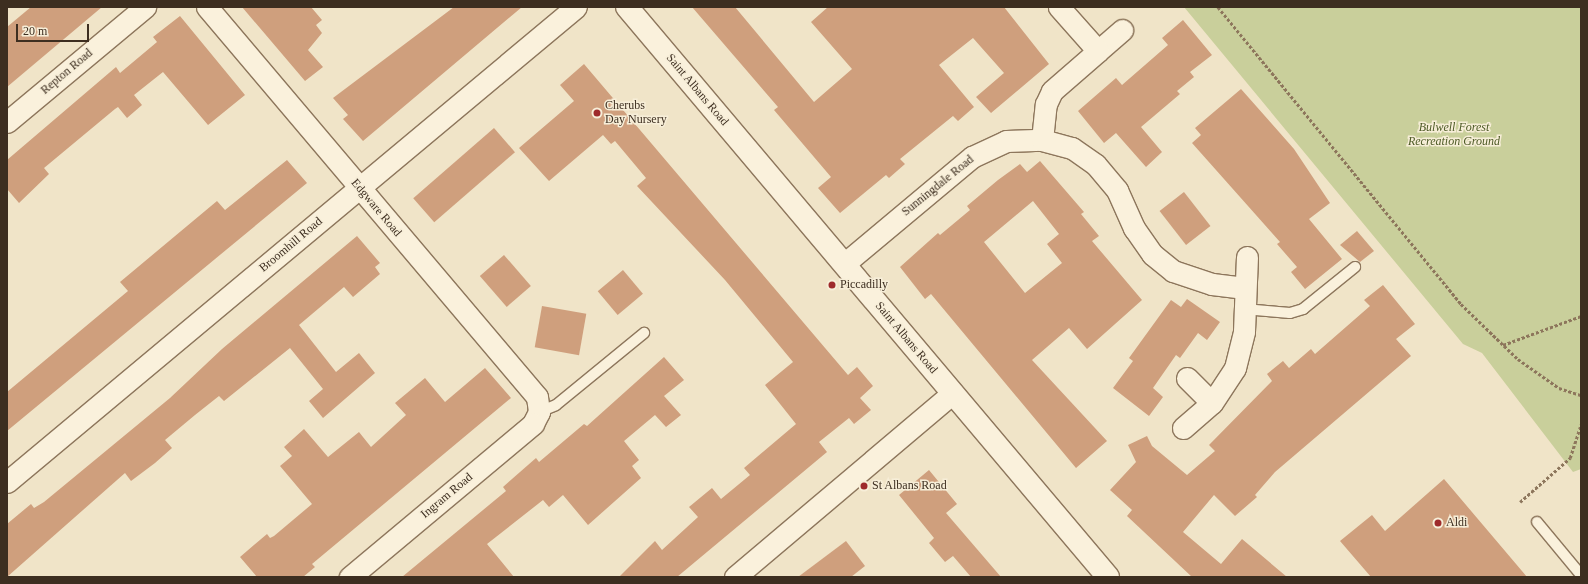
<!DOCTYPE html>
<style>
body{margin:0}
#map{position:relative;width:1588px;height:584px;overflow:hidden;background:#f0e4c8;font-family:"Times New Roman",serif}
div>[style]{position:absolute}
.green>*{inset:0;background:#c9cf9b}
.building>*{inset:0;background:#cf9f7d;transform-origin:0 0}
.path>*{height:2.5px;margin-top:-1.25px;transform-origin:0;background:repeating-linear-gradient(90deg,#8d765c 0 3px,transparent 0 5px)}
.roads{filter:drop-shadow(1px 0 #8d765c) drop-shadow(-1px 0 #8d765c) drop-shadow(0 1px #8d765c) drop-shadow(0 -1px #8d765c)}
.service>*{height:10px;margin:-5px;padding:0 5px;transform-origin:5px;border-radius:5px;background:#faf1dc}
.minor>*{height:21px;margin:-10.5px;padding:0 10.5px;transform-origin:10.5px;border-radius:10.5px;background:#faf1dc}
.tertiary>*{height:22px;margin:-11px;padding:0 11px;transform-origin:11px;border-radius:11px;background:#faf1dc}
.dots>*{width:11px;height:11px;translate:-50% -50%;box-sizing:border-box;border:2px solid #f7eed8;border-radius:50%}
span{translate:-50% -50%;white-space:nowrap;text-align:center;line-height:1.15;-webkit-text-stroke:3px #f7eed8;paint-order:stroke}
.street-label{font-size:12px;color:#3d2e20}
.poi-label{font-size:12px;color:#3d2e20}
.left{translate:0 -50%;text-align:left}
.park-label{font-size:12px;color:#4d5a26;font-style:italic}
.frame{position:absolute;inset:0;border:8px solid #3d2e20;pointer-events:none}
.scale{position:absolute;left:16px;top:24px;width:73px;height:18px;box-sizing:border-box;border:2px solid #3d2e20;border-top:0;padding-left:5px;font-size:12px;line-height:14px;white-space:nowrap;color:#3d2e20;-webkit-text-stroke:3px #f7eed8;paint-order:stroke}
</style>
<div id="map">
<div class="green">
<div style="clip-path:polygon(1184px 7px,1581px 7px,1581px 469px,1573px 472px,1482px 353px,1463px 344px)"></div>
</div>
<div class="building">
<div style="clip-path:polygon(31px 7px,102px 7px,7px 87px,7px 27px)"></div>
<div style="clip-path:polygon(242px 7px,311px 7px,322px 20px,316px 25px,322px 33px,308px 50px,323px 67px,305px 81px)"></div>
<div style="clip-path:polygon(454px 7px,522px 7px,363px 141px,343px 119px,348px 115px,333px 98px)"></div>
<div style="clip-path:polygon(692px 7px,735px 7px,814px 102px,852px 69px,811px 22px,828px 7px,1004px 7px,1049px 64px,991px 113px,976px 97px,1004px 73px,973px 38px,939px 65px,974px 107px,958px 121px,953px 116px,900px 159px,905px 164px,889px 178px,886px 175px,840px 213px,818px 188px,831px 177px,774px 110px,778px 107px)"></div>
<div style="clip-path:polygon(180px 16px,245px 95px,208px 125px,163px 72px,134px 95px,142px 105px,127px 118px,118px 107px,115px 109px,44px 168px,49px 174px,19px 203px,7px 189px,7px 160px,116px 67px,120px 73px,157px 42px,153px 37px)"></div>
<div style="clip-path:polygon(1183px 20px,1212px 55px,1190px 72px,1194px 77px,1177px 91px,1180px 94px,1141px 127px,1162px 152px,1146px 167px,1116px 133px,1104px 143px,1078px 111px,1116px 78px,1122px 85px,1168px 45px,1162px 38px)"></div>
<div style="clip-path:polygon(584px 64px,848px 375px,857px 367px,873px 386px,860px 398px,871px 410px,854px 424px,849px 418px,819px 442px,827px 452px,677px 577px,619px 577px,655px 541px,662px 550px,698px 517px,689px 507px,712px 488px,721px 499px,750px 475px,744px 468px,796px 424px,765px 385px,793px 362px,725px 280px,637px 186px,646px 178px,615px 141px,611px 144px,603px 135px,549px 181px,519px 148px,574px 101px,560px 85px)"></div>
<div style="clip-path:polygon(1241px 89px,1294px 149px,1330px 203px,1309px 219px,1342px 259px,1305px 289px,1291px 272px,1297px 267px,1277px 244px,1280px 242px,1192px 143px,1201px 135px,1195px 128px)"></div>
<div style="left:494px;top:128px;width:32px;height:107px;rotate:49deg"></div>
<div style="clip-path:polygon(287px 160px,307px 183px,7px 431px,7px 392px,128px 291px,120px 282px,217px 201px,225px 210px)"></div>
<div style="clip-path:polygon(evenodd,1040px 161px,1084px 212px,1081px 214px,1099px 236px,1092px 241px,1142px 300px,1087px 349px,1069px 328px,1032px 360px,1107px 441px,1076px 468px,931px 294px,925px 299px,900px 267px,938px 233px,940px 235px,970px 210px,967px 206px,998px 180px,1020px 164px,1027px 172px,1040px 161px,1033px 201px,1059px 234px,1047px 244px,1062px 263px,1025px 293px,984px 242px,1033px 201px)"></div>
<div style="left:1184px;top:192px;width:43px;height:31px;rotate:52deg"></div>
<div style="clip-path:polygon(1357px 231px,1374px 251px,1360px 262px,1340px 245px)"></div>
<div style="clip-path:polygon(357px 236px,380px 263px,375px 267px,380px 274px,353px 297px,344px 287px,299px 325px,336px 372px,359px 353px,375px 373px,323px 418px,309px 401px,323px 389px,290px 348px,224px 401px,219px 396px,195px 415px,165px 440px,172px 448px,155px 463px,131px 481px,125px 473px,7px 577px,7px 524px,31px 504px,34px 508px,44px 502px,170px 398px,222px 349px)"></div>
<div style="left:504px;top:255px;width:41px;height:32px;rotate:49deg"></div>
<div style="left:623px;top:270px;width:31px;height:33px;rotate:50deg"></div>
<div style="clip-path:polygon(1383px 285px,1415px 324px,1396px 339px,1411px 356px,1275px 472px,1255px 495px,1257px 497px,1235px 516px,1214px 495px,1183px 532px,1221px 564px,1242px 539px,1287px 577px,1192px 577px,1127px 516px,1132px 510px,1110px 490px,1136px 462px,1128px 445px,1147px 436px,1152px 446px,1187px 475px,1215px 451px,1209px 445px,1272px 381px,1267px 374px,1283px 361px,1289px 368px,1311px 349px,1315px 354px,1370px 306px,1364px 300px)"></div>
<div style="clip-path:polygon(1187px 299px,1220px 322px,1207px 340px,1198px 333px,1180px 358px,1176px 355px,1153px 388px,1163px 397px,1149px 416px,1113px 388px,1133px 361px,1129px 358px,1171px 300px,1181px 307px)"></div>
<div style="left:542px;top:306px;width:45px;height:42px;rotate:10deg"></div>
<div style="clip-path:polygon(664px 357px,684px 380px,664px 396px,681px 415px,666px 427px,655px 415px,624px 441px,639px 460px,632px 466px,641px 478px,588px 525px,563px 495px,549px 507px,543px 500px,487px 544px,514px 577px,402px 577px,506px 491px,503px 487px,536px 458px,539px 462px,584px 424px,587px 426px)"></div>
<div style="clip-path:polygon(485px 368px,511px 398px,312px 564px,315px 567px,303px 577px,257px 577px,240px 557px,267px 534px,270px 538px,274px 536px,312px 504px,280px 466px,292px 456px,284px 447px,304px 429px,328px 457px,359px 432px,371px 447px,406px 415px,395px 403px,425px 378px,445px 402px)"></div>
<div style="clip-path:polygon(929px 470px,957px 504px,946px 513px,1001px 577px,971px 577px,953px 556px,945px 562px,929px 543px,934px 538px,899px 495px)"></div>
<div style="clip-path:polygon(1444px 479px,1527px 577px,1371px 577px,1340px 541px,1372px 515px,1385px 531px)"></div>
<div style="clip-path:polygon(846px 541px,865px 566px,851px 577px,798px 577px)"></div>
</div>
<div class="path">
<div style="left:1218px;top:7px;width:384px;rotate:50.7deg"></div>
<div style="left:1461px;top:304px;width:79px;rotate:44deg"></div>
<div style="left:1518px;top:359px;width:50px;rotate:35.3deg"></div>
<div style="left:1559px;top:388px;width:23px;rotate:18deg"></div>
<div style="left:1503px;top:345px;width:83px;rotate:-20.4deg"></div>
<div style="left:1520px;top:502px;width:67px;rotate:-41.3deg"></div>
<div style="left:1570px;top:458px;width:35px;rotate:-72deg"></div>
</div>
<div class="roads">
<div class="service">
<div style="left:1244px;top:309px;width:46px;rotate:5deg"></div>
<div style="left:1290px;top:313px;width:14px;rotate:-17deg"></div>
<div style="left:1303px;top:309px;width:67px;rotate:-38.9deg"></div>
<div style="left:539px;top:412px;width:18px;rotate:-22deg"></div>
<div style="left:556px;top:405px;width:114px;rotate:-39.3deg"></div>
<div style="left:1537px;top:522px;width:69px;rotate:50.3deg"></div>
</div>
<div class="minor">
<div style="left:207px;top:7px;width:511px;rotate:49.76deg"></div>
<div style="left:537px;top:397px;width:15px;rotate:82deg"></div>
<div style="left:539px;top:412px;width:13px;rotate:117deg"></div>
<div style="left:533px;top:424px;width:239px;rotate:140.1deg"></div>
<div style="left:1098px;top:51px;width:32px;rotate:-41deg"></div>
<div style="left:7px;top:122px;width:180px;rotate:-39.8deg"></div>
<div style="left:1042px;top:140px;width:36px;rotate:-84deg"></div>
<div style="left:1046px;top:104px;width:14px;rotate:-65deg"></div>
<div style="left:1052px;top:91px;width:61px;rotate:-41deg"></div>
<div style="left:1098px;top:51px;width:59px;rotate:-131.6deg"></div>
<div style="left:844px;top:264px;width:167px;rotate:-39.9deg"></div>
<div style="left:972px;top:157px;width:38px;rotate:-25deg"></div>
<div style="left:1006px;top:141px;width:36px;rotate:-2deg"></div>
<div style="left:1042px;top:140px;width:31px;rotate:15deg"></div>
<div style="left:1072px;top:148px;width:29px;rotate:35deg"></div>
<div style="left:1096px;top:165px;width:33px;rotate:50deg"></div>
<div style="left:1117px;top:190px;width:42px;rotate:65.9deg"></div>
<div style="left:1134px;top:228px;width:32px;rotate:55deg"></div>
<div style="left:1152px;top:254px;width:27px;rotate:39deg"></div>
<div style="left:1173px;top:271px;width:41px;rotate:18.4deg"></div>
<div style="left:1212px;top:284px;width:33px;rotate:7deg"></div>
<div style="left:1187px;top:378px;width:35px;rotate:45deg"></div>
<div style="left:1183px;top:428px;width:38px;rotate:-41deg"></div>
<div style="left:1212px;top:403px;width:42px;rotate:-56.7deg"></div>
<div style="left:1235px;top:368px;width:38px;rotate:-76deg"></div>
<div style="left:1244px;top:331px;width:74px;rotate:-87.7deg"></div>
<div style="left:7px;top:482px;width:741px;rotate:-39.86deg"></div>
<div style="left:735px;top:577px;width:285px;rotate:-40.2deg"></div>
</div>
<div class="tertiary">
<div style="left:627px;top:7px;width:746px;rotate:49.84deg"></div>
</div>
</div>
<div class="dots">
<div style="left:597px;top:113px;background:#9e2a2b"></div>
<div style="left:832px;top:285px;background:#9e2a2b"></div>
<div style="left:864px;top:486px;background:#9e2a2b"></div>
<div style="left:1438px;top:523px;background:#9e2a2b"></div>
</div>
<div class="street-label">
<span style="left:67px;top:72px;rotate:-40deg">Repton Road</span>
<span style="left:697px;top:90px;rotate:50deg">Saint Albans Road</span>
<span style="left:938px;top:186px;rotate:-39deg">Sunningdale Road</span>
<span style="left:376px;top:208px;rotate:50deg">Edgware Road</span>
<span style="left:291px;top:245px;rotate:-40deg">Broomhill Road</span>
<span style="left:906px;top:338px;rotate:50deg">Saint Albans Road</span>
<span style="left:447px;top:496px;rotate:-40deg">Ingram Road</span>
</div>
<div class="poi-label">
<span class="left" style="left:605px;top:113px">Cherubs<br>Day Nursery</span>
<span class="left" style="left:840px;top:285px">Piccadilly</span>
<span class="left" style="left:872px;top:486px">St Albans Road</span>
<span class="left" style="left:1446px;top:523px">Aldi</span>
</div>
<div class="park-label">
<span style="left:1454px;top:135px">Bulwell Forest<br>Recreation Ground</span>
</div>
<div class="frame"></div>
<div class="scale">20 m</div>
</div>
